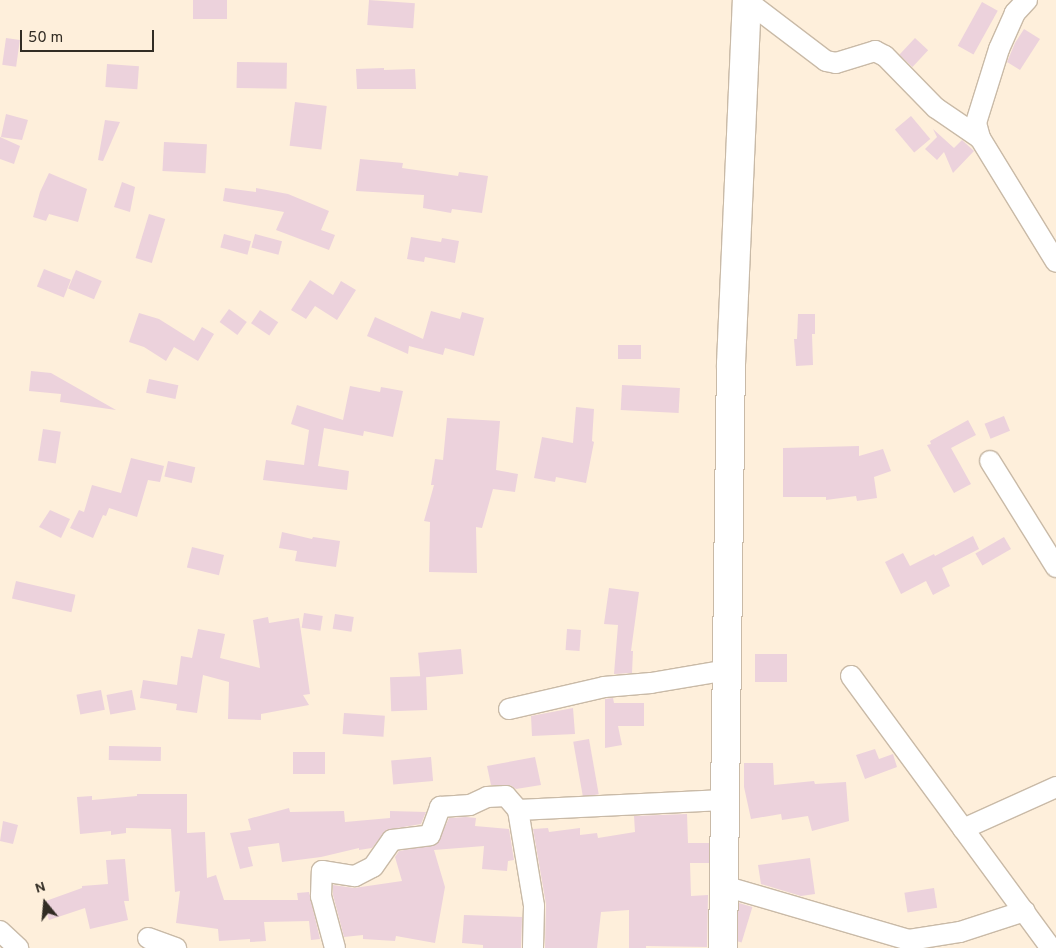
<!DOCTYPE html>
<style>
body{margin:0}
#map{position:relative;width:1056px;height:948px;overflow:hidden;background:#feefdb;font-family:Overpass,sans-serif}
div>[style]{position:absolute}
.building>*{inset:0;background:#ecd2dc;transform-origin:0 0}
.roads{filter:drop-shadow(1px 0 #c9baa7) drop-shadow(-1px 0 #c9baa7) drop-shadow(0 1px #c9baa7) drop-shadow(0 -1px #c9baa7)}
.minor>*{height:20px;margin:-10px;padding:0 10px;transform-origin:10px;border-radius:10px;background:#fff}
.primary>*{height:28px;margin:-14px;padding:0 14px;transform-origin:14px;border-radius:14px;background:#fff}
span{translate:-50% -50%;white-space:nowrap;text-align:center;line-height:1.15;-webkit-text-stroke:4px #feefdb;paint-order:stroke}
.north{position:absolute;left:20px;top:878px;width:50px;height:50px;-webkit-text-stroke:4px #feefdb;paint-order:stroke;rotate:343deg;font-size:14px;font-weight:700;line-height:20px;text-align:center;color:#322c24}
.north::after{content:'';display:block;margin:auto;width:18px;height:22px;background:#322c24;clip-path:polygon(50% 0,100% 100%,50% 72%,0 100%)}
.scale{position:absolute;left:20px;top:30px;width:134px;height:22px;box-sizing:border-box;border:2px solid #322c24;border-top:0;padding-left:6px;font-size:15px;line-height:18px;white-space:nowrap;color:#322c24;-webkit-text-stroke:4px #feefdb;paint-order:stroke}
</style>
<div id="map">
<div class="building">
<div style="left:193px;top:0;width:34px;height:19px"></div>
<div style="left:369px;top:0;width:46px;height:25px;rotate:4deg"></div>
<div style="left:982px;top:2px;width:18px;height:50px;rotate:29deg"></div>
<div style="clip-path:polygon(1024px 29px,1040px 39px,1020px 70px,1007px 62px,1015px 43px)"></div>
<div style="left:6px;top:38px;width:14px;height:27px;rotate:8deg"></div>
<div style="left:915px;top:38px;width:18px;height:23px;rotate:43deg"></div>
<div style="left:237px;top:62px;width:50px;height:26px;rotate:1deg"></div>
<div style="left:107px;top:64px;width:32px;height:23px;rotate:4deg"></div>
<div style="clip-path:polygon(384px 68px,384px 70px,415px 69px,416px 89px,357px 89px,356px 69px)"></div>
<div style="left:295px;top:102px;width:32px;height:44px;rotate:7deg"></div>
<div style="clip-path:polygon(6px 114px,28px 120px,22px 140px,1px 137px)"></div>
<div style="left:911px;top:116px;width:30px;height:21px;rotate:50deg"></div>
<div style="clip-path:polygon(105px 120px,120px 122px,103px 161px,98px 160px)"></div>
<div style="clip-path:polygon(933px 129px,954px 148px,962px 140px,974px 151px,953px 173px,944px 152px,937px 160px,925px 149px,937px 137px)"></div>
<div style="clip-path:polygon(0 137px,20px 146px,14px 164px,0 159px)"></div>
<div style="left:164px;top:142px;width:43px;height:29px;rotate:3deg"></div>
<div style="clip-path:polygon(360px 159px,403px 163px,402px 168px,458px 176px,459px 172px,488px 176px,482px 213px,452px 209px,451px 213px,423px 208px,424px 195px,356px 191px)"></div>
<div style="clip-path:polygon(49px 173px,87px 189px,78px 222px,49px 214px,46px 221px,33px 217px,40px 192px)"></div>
<div style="clip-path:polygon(122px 182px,135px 187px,130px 212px,114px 207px)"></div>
<div style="clip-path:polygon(225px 188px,256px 192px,256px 188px,288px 194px,329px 211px,321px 230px,335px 235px,329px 250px,276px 230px,284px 212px,223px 201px)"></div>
<div style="left:149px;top:214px;width:17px;height:46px;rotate:17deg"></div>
<div style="left:224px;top:234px;width:28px;height:14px;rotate:15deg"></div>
<div style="left:255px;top:234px;width:28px;height:14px;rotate:15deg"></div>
<div style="clip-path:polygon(411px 237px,441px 242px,442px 238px,459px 241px,455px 263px,425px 257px,424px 262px,407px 259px)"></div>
<div style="left:44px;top:269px;width:29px;height:19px;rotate:22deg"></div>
<div style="left:76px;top:270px;width:28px;height:20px;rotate:23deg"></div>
<div style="clip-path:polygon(310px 280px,333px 295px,341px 281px,356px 290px,337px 320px,315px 306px,306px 319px,291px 310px)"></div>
<div style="left:229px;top:309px;width:22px;height:16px;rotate:36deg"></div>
<div style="left:260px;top:310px;width:22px;height:16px;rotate:34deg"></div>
<div style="clip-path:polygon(431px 311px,460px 319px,462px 312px,484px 318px,474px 356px,445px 348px,443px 355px,409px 346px,408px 354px,367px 336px,375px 317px,423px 339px)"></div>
<div style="clip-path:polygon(139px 313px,159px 319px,194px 341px,202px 327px,214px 334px,198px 361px,174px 347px,166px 361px,144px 347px,129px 342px)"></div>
<div style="clip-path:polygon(798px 314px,815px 314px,815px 334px,812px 334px,813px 365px,796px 366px,794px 339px,797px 339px)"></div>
<div style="left:618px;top:345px;width:23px;height:14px"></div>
<div style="clip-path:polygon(31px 371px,51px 373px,116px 410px,60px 402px,61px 394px,29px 391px)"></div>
<div style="left:149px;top:379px;width:30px;height:14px;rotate:12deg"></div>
<div style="left:622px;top:385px;width:58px;height:25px;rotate:3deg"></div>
<div style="clip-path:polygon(350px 386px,380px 392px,381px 387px,403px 391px,393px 437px,364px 431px,363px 436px,324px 428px,318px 466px,349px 471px,347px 490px,263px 480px,266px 460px,304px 465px,309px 430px,291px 424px,297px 405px,343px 420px)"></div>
<div style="clip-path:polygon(576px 407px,594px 409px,592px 441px,594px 442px,586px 483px,556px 477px,555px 482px,534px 478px,542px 437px,573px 443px)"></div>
<div style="left:1004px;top:416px;width:16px;height:21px;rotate:68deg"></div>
<div style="clip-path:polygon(447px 418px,500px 421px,496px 470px,518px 474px,515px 492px,493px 489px,482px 528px,476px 527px,477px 573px,429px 572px,430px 522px,424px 521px,434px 485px,431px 485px,435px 459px,443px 460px)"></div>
<div style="clip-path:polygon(968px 420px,976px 435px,951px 448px,971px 484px,954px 493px,927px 445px,931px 444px,930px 441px)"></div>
<div style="left:43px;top:429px;width:18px;height:32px;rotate:9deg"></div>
<div style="clip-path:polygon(859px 446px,859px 456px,883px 449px,891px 471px,874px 477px,877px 498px,857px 501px,856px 496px,826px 500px,826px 497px,783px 497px,783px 448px)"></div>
<div style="clip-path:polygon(131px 458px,164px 466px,160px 482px,148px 480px,137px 517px,109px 508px,106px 516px,103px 515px,93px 538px,70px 528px,79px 510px,84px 512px,92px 485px,121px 493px)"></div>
<div style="left:168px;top:461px;width:28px;height:16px;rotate:13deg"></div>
<div style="clip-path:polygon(50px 510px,70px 519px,61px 538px,39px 527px)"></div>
<div style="clip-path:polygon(282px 532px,312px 539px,313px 537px,340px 541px,336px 567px,295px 561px,297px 551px,279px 548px)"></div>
<div style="clip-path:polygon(973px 536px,979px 549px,942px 568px,950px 586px,933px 595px,926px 581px,901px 594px,885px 562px,903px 553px,910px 566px,934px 554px,935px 556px)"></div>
<div style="left:1004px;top:537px;width:14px;height:33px;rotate:60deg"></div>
<div style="left:192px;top:547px;width:33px;height:21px;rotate:14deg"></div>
<div style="left:16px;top:581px;width:61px;height:18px;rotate:13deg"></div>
<div style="clip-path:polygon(609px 588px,639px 592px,631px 651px,633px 651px,632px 673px,614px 674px,618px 625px,604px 624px)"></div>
<div style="left:304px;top:613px;width:19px;height:15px;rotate:9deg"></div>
<div style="left:335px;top:614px;width:19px;height:15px;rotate:9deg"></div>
<div style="clip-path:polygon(268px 617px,269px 623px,299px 618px,310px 694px,303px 695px,309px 705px,261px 714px,261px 720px,228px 719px,229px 682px,203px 675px,197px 713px,176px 710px,177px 704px,140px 698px,143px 680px,177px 685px,181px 656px,192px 658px,198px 629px,225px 634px,220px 658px,260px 668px,253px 620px)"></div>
<div style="left:567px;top:629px;width:14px;height:21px;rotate:4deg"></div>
<div style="left:461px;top:649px;width:25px;height:43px;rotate:85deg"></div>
<div style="left:787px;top:654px;width:28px;height:32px;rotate:90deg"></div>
<div style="left:426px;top:676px;width:34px;height:36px;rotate:88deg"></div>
<div style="left:101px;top:690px;width:20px;height:25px;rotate:79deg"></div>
<div style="left:132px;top:690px;width:20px;height:26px;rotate:79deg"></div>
<div style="clip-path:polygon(613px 698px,614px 703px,644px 703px,644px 726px,618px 726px,622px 745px,605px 748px,605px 699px)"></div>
<div style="clip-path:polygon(573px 708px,575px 734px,532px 736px,531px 716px)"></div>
<div style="left:344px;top:713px;width:41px;height:21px;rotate:4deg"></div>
<div style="left:589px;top:739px;width:56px;height:16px;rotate:80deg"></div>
<div style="left:109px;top:746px;width:52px;height:14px;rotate:1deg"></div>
<div style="clip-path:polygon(875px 749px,879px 759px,893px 754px,897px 767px,865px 779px,856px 755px)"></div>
<div style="left:293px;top:752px;width:32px;height:22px"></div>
<div style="left:431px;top:757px;width:24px;height:40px;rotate:85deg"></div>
<div style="clip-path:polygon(535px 757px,541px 785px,516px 789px,510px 785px,491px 785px,487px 766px)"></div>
<div style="clip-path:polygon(744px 763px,773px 763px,774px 785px,814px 781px,815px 784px,846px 782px,849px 821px,812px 831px,808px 816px,782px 820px,781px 814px,751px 819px,744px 787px)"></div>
<div style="clip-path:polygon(137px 794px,187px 794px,187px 833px,205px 832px,207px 878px,216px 875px,224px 900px,298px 900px,297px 893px,309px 892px,320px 939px,311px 940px,309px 921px,264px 922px,266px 941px,250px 942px,250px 939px,219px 941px,218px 929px,176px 923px,180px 891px,175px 892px,171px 829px,126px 828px,126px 833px,111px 835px,111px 831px,80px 834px,77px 797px,92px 796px,92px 800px,137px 796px)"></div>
<div style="clip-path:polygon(289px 808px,290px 812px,344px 811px,345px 822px,390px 818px,390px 811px,426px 812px,421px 824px,386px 830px,372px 848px,359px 850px,359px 848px,321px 857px,282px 862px,279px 843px,248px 847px,253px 866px,240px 869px,230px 833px,251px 830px,248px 819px)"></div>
<div style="clip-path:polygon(687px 814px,688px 843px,709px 843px,709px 863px,690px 863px,691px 896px,708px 895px,707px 947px,646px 946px,646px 948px,629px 948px,629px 910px,601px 912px,597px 948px,545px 948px,546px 904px,533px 829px,548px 828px,549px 832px,580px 828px,580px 835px,597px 833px,598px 838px,635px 832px,634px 816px)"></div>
<div style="clip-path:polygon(466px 817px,476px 818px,475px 826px,509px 829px,514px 860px,508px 861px,507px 871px,482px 869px,484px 846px,434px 850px,445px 887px,435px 943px,396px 936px,395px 941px,363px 939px,363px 935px,344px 937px,333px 895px,333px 885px,354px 888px,402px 881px,395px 857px,399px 851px,437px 844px,449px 818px)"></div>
<div style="clip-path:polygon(3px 821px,18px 825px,13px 844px,0 841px)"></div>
<div style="clip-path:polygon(810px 858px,815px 894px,801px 896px,761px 884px,758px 865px)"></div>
<div style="clip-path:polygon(125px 859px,129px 901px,124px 901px,128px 920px,90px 929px,85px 908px,49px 920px,43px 902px,82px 888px,82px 886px,108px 884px,106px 860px)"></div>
<div style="left:934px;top:888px;width:20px;height:30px;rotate:81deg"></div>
<div style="left:739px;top:903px;width:14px;height:37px;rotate:17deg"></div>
<div style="clip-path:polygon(464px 915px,522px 917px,521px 948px,483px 948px,483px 945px,462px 943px)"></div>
</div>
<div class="roads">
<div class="minor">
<div style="left:1027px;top:0;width:18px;rotate:133deg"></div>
<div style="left:1015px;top:13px;width:39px;rotate:114deg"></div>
<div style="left:999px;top:49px;width:77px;rotate:107.3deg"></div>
<div style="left:976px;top:123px;width:16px;rotate:75deg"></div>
<div style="left:980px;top:138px;width:145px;rotate:58.5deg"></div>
<div style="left:747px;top:1px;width:99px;rotate:37.2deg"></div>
<div style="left:826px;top:61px;width:10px;rotate:11deg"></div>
<div style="left:836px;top:63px;width:41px;rotate:-17.1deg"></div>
<div style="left:875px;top:51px;width:11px;rotate:27deg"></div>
<div style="left:885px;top:56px;width:73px;rotate:45.6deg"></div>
<div style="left:936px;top:108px;width:53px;rotate:34.3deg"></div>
<div style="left:990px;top:461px;width:125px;rotate:58.1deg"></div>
<div style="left:851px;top:676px;width:338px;rotate:53.7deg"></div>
<div style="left:509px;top:709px;width:98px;rotate:-13deg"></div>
<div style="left:604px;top:687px;width:47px;rotate:-4.9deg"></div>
<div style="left:651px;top:683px;width:77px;rotate:-9.7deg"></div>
<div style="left:518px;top:810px;width:97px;rotate:80.5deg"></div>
<div style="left:534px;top:906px;width:42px;rotate:91.4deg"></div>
<div style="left:963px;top:829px;width:102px;rotate:-24.3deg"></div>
<div style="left:724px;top:886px;width:193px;rotate:16.3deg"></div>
<div style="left:909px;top:940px;width:52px;rotate:-8.9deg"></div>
<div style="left:960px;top:932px;width:68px;rotate:-17.9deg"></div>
<div style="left:0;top:931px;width:25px;rotate:43deg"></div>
<div style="left:148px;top:938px;width:30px;rotate:20deg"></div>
<div style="left:335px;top:948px;width:54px;rotate:-105.1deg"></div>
<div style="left:321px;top:896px;width:25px;rotate:-88deg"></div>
<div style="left:322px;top:871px;width:33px;rotate:9deg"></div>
<div style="left:355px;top:876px;width:20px;rotate:-27deg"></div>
<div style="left:373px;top:867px;width:33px;rotate:-55deg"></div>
<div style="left:392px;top:840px;width:38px;rotate:-7deg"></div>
<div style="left:430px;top:835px;width:30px;rotate:-70deg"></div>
<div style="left:440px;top:807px;width:30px;rotate:-4deg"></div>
<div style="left:470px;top:805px;width:19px;rotate:-25deg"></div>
<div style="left:487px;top:797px;width:19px;rotate:-3deg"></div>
<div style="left:506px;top:796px;width:18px;rotate:49deg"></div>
<div style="left:518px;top:810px;width:206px;rotate:-2.8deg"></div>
</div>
<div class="primary">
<div style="left:723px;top:948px;width:584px;rotate:-89.22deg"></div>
<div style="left:731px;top:364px;width:364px;rotate:-87.5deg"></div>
</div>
</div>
<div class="north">N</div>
<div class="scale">50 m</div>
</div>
